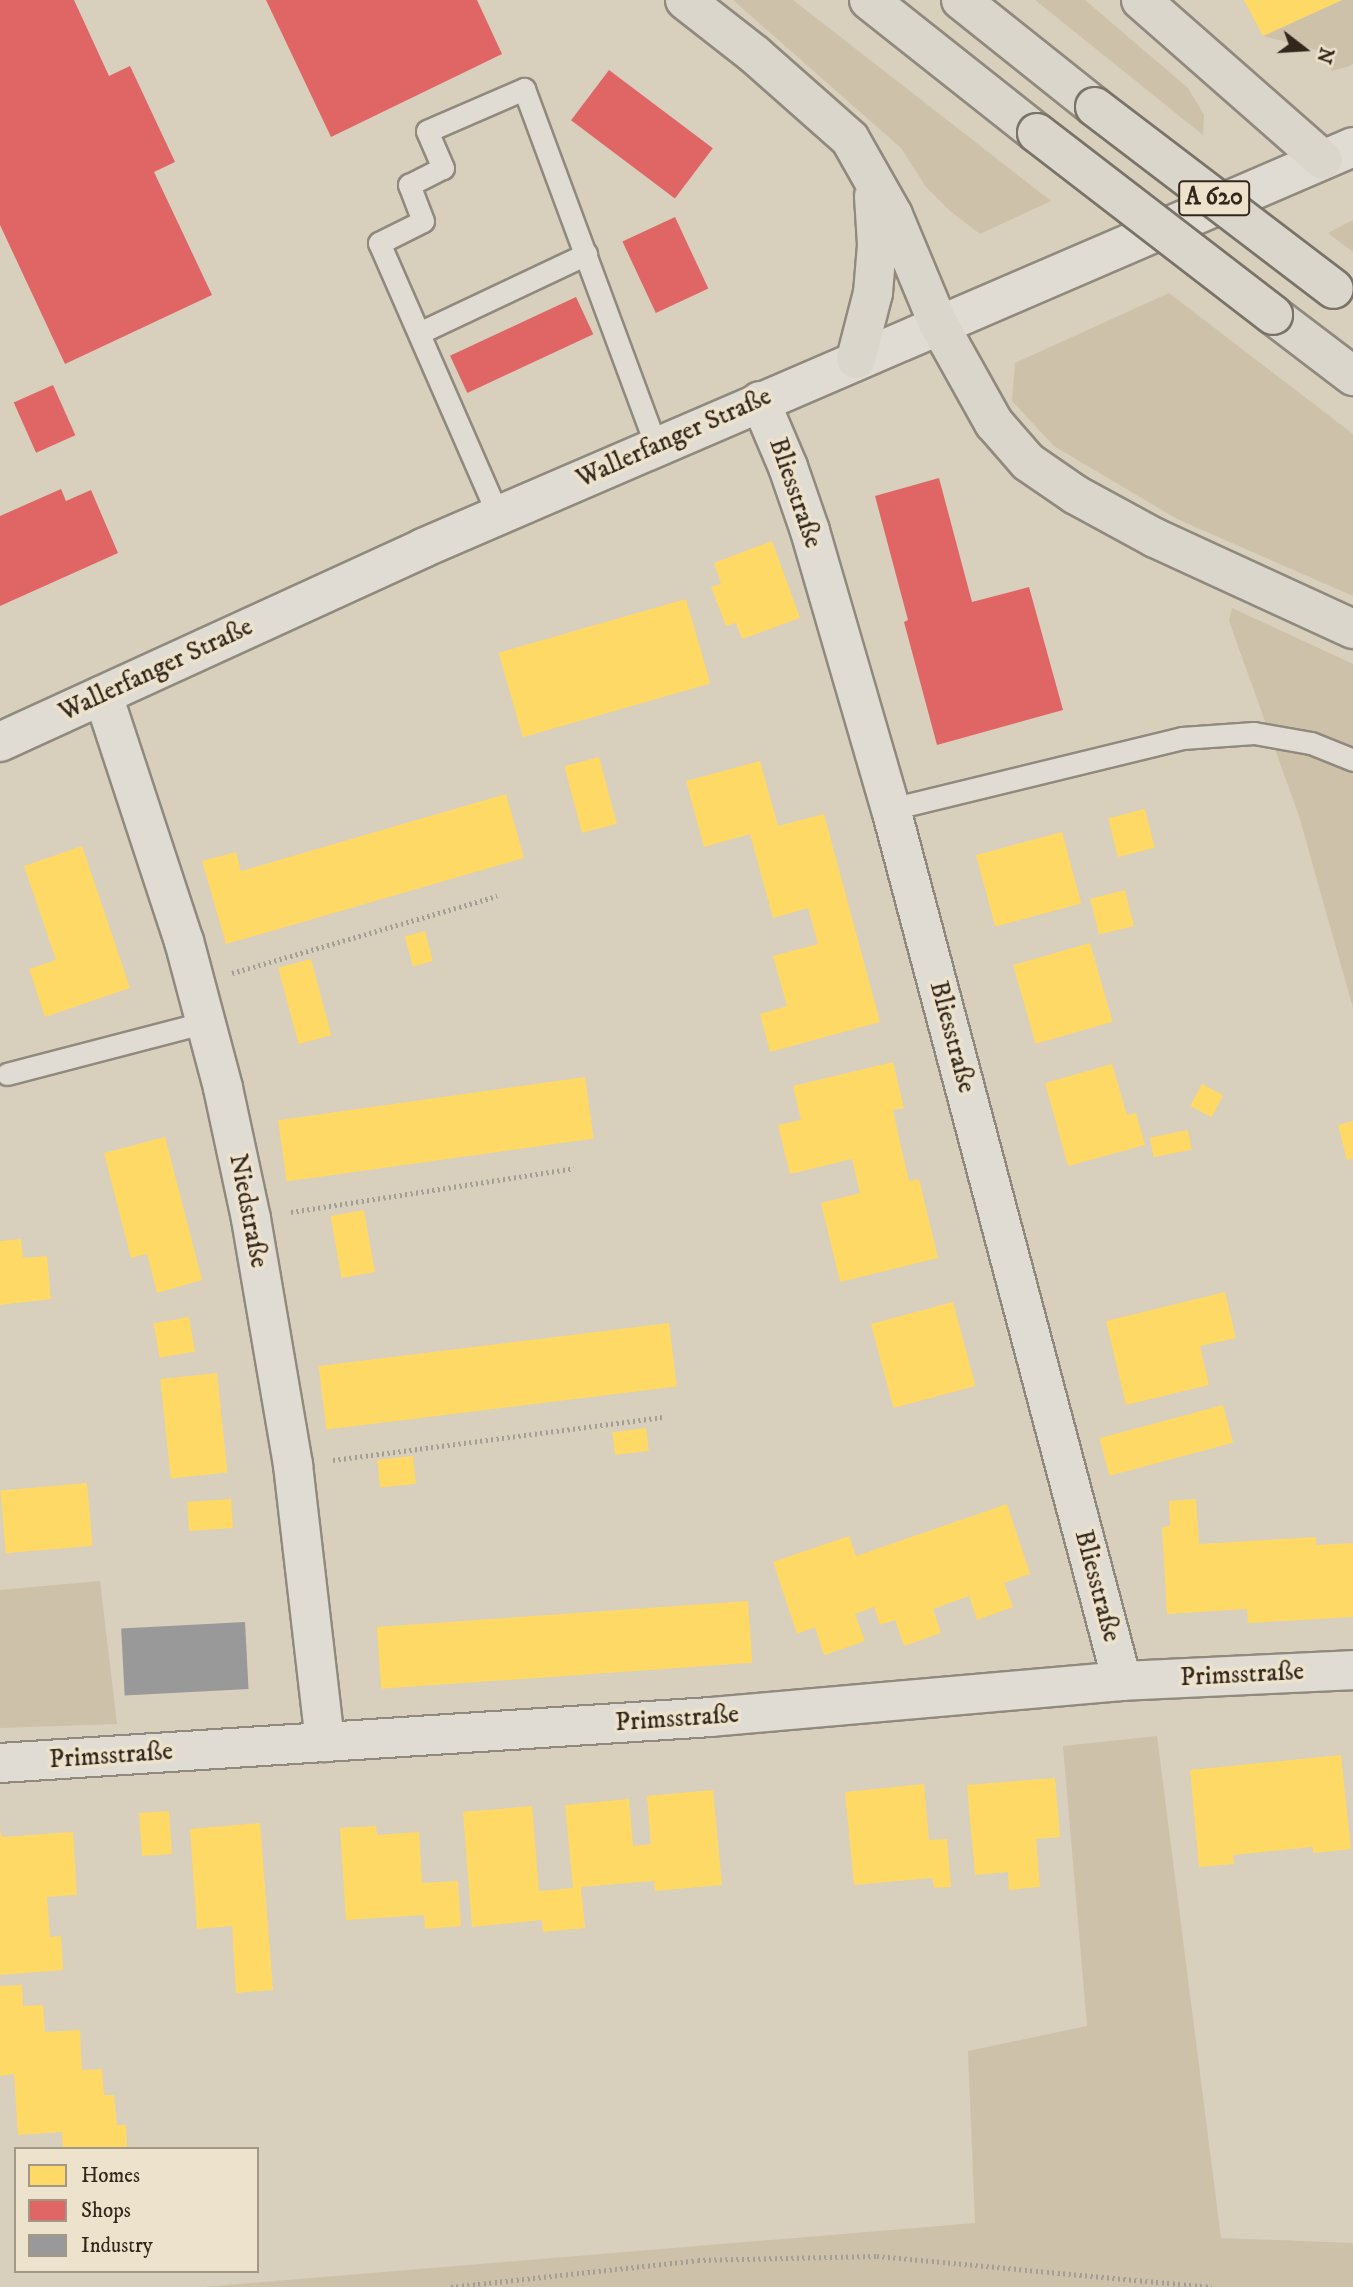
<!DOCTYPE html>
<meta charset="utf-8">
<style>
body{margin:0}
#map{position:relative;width:1353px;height:2287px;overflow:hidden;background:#d8cfbd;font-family:"IM FELL DW Pica",serif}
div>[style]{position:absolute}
.green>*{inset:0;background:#cec1a9}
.homes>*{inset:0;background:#ffd966;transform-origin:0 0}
.shops>*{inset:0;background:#e06666;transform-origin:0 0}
.industry>*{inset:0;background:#999;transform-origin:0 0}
.path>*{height:4.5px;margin-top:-2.25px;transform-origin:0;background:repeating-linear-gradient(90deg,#a39e96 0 2px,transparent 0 5.5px)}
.roads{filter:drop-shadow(2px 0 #908a7e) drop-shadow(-2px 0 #908a7e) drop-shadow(0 2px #908a7e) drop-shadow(0 -2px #908a7e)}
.service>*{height:21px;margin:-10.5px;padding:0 10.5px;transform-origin:10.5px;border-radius:10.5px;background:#e0dcd3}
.minor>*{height:38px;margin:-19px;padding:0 19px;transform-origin:19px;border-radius:19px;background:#e0dcd3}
.secondary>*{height:38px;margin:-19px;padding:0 19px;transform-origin:19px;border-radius:19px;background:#e0dcd3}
.motorway>*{height:38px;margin:-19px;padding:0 19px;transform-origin:19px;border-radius:19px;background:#dbd6cb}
.bridges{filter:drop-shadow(2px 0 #797368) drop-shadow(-2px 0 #797368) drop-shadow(0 2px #797368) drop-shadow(0 -2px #797368)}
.motorway-bridge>*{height:38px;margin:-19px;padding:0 19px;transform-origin:19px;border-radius:19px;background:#dbd6cb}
span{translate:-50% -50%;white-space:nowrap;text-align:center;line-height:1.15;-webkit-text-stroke:7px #ede2cc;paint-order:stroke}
.shield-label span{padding:2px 5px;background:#ede2cc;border:2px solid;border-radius:5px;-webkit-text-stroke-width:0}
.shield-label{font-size:24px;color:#33271c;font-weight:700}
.street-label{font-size:26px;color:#33271c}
.legend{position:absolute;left:14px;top:2147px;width:245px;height:126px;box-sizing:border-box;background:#ede2cc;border:2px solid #a39786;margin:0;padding:9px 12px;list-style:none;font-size:21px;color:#33271c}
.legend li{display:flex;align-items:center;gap:14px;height:35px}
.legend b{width:35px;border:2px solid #a39786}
.north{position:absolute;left:1269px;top:14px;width:70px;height:70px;-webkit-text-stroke:5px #ede2cc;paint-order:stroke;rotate:107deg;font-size:19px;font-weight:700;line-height:28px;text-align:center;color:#33271c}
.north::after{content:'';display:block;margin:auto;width:24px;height:32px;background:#33271c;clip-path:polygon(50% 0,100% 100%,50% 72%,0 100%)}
</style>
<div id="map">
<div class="green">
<div style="clip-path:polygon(733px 0,793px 0,1051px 201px,980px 234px,950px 211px,926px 187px,901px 148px)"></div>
<div style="clip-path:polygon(1035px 0,1085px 0,1188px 88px,1204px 115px,1203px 135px)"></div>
<div style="clip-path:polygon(1342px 0,1353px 0,1353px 64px,1350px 66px,1331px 71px,1332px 54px,1263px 36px)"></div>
<div style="clip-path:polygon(1353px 220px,1353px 252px,1328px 233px)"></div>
<div style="clip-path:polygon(1169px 293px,1353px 434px,1353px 596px,1177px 519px,1054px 446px,1012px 401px,1015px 363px)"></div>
<div style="clip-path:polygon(1232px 608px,1353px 664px,1353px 1008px,1299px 816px,1229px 621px)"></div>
<div style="clip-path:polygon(100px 1581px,117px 1724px,0 1728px,0 1590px)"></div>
<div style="clip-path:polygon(1157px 1736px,1221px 2238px,1353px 2243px,1353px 2287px,203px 2287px,975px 2223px,968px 2051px,1087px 2026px,1063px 1746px)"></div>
</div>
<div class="homes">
<div style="clip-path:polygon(1244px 0,1342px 0,1263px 36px)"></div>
<div style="clip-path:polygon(772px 541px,800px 618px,742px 639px,736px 623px,726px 626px,711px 587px,721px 584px,714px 563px)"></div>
<div style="left:686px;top:599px;width:88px;height:195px;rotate:74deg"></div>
<div style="left:599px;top:757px;width:69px;height:36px;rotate:75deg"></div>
<div style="clip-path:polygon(760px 761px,778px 826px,824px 814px,880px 1022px,770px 1052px,760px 1014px,787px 1006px,773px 956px,818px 944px,808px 908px,773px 918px,750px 834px,704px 847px,686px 781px)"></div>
<div style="clip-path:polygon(506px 794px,524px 858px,226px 944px,202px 861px,236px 852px,241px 871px)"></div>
<div style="left:1145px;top:809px;width:40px;height:38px;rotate:76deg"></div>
<div style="left:1062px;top:832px;width:74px;height:89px;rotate:75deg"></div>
<div style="clip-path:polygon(82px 846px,130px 988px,45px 1017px,29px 969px,56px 960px,24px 866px)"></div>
<div style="left:1125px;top:890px;width:37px;height:36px;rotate:76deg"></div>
<div style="left:425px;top:931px;width:31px;height:21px;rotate:75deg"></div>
<div style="left:1090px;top:943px;width:82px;height:80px;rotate:74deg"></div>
<div style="left:311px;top:959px;width:79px;height:34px;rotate:75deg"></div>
<div style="clip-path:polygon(893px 1062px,904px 1108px,893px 1110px,901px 1147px,909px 1181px,919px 1179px,938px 1258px,840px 1282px,821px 1203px,860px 1193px,852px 1159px,790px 1174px,778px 1125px,801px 1120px,793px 1086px)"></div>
<div style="clip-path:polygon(1112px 1064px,1127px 1115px,1136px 1113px,1145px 1145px,1068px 1166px,1045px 1083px)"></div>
<div style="left:585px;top:1077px;width:62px;height:310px;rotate:82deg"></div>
<div style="left:1202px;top:1084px;width:24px;height:25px;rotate:28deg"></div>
<div style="clip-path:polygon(1353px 1121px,1353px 1159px,1347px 1160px,1338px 1125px)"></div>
<div style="left:1188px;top:1130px;width:20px;height:39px;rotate:79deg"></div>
<div style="clip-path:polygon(165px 1137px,202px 1280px,157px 1293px,147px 1254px,131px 1258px,104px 1153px)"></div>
<div style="left:364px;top:1210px;width:63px;height:34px;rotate:80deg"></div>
<div style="clip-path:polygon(21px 1239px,23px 1258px,47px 1256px,51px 1299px,0 1305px,0 1241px)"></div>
<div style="clip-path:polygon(1225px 1292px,1236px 1338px,1200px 1346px,1209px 1385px,1126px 1405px,1106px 1321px)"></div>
<div style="left:953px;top:1302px;width:87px;height:85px;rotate:75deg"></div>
<div style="left:189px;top:1317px;width:35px;height:36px;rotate:80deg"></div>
<div style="left:669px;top:1323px;width:64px;height:353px;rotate:83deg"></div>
<div style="left:217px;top:1373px;width:100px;height:57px;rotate:84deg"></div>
<div style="left:1223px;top:1405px;width:39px;height:128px;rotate:75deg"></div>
<div style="left:646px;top:1428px;width:23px;height:34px;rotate:83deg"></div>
<div style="left:413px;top:1456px;width:28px;height:36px;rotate:84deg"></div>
<div style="left:87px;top:1483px;width:63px;height:87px;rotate:85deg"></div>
<div style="left:231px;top:1499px;width:29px;height:44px;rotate:86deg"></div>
<div style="clip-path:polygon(1196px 1499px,1199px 1544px,1316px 1537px,1316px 1545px,1353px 1543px,1353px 1617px,1248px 1623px,1247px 1609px,1167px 1614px,1162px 1527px,1170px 1526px,1169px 1501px)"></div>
<div style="clip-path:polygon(1007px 1504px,1030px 1574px,1004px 1583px,1013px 1607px,977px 1620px,969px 1596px,933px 1609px,941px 1633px,904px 1646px,895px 1620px,880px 1625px,874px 1607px,855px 1614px,865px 1641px,845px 1648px,824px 1655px,815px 1627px,797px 1634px,773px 1562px,849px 1536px,856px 1556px)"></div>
<div style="left:748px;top:1601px;width:62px;height:372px;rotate:86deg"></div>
<div style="clip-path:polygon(1341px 1755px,1351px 1849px,1313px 1853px,1313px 1847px,1233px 1855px,1234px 1864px,1199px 1867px,1190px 1770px)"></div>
<div style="clip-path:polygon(1055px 1778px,1060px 1837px,1036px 1839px,1040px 1887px,1009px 1890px,1008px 1872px,975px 1875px,967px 1785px)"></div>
<div style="clip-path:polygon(924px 1784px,929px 1840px,947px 1839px,951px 1887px,934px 1888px,932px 1878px,854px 1885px,845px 1792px)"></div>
<div style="clip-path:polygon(713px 1790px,722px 1885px,655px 1891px,654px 1881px,581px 1887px,585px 1928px,543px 1932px,542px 1920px,472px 1927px,463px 1812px,532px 1806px,539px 1891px,573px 1888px,565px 1805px,629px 1799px,633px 1846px,651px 1844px,647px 1796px)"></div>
<div style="left:169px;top:1811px;width:43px;height:30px;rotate:86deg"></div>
<div style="clip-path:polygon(260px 1823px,273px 1990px,236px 1993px,232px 1926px,197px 1929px,190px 1829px)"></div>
<div style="clip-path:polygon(376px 1826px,377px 1835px,419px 1832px,422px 1883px,458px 1881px,461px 1926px,425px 1929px,424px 1915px,346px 1920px,340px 1828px)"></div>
<div style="clip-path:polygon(0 1830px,2px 1837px,73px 1832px,77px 1895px,47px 1897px,50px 1937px,61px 1936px,63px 1970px,0 1975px)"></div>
<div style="clip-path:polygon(22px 1985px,23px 2006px,43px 2005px,45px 2032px,80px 2030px,82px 2070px,102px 2069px,104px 2095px,114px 2095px,117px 2125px,126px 2125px,127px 2149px,63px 2149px,62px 2132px,18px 2135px,14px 2074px,0 2076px,0 1986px)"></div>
</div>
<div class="shops">
<div style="clip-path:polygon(0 0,74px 0,109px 76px,130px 66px,175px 162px,154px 172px,212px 295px,65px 364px,0 225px)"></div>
<div style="clip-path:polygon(266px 0,477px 0,502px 54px,331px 137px)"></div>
<div style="left:609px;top:70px;width:130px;height:63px;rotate:37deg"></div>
<div style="left:675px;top:217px;width:79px;height:58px;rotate:65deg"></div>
<div style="left:576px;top:297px;width:41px;height:139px;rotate:65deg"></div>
<div style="left:53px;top:385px;width:55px;height:43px;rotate:66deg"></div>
<div style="clip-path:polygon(939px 478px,972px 602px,1029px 587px,1063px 710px,937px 745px,904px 622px,908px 620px,875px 496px)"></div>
<div style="clip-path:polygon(61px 489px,66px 501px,91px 490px,118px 553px,0 606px,0 516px)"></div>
</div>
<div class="industry">
<div style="left:245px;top:1622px;width:67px;height:124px;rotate:87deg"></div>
</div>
<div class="path">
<div style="left:232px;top:973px;width:276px;rotate:-16.2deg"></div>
<div style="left:291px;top:1212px;width:286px;rotate:-8.8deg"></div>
<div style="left:333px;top:1460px;width:335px;rotate:-7.4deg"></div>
<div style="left:451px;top:2287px;width:248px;rotate:-6.2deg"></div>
<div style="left:698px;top:2260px;width:179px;rotate:-1.3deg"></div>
<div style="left:877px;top:2256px;width:336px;rotate:5.3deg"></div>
</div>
<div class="roads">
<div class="service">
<div style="left:419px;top:333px;width:185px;rotate:-25.3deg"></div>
<div style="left:498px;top:515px;width:297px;rotate:-113.6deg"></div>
<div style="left:379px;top:243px;width:49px;rotate:-26.6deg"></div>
<div style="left:423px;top:221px;width:39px;rotate:-111deg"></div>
<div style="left:409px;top:185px;width:38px;rotate:-27deg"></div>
<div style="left:443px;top:168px;width:40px;rotate:-113.4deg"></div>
<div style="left:427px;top:131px;width:106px;rotate:-23.4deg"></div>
<div style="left:524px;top:89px;width:381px;rotate:69.7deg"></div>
<div style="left:891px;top:809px;width:300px;rotate:-13.7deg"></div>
<div style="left:1182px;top:738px;width:72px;rotate:-4deg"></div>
<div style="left:1254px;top:733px;width:58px;rotate:10deg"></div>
<div style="left:1311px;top:743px;width:45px;rotate:22deg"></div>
<div style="left:7px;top:1074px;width:206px;rotate:-14.6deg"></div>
</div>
<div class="minor">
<div style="left:760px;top:401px;width:72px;rotate:67deg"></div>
<div style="left:788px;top:467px;width:68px;rotate:71deg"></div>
<div style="left:810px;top:531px;width:290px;rotate:73.8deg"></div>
<div style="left:891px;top:809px;width:902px;rotate:75.16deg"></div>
<div style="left:103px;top:695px;width:259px;rotate:71.8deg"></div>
<div style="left:184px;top:941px;width:152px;rotate:75.1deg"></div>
<div style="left:223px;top:1088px;width:134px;rotate:77.9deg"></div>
<div style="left:251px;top:1219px;width:250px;rotate:80.3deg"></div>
<div style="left:293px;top:1465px;width:279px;rotate:83.4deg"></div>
<div style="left:0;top:1763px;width:712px;rotate:-3.7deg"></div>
<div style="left:711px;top:1717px;width:413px;rotate:-5deg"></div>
<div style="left:1122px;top:1681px;width:231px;rotate:-2.7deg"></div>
</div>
<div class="secondary">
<div style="left:0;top:742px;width:465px;rotate:-24.6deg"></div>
<div style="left:423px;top:548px;width:1013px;rotate:-23.32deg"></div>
</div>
<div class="motorway">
<div style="left:685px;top:0;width:88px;rotate:38deg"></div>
<div style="left:754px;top:54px;width:128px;rotate:41.5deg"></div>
<div style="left:850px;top:139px;width:87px;rotate:60.5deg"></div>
<div style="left:893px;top:215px;width:117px;rotate:67.4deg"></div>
<div style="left:938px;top:323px;width:115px;rotate:60.8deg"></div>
<div style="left:994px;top:423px;width:52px;rotate:48.9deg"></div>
<div style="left:1028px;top:462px;width:58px;rotate:34.5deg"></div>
<div style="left:1076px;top:495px;width:90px;rotate:28.6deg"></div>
<div style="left:1155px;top:538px;width:218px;rotate:24.7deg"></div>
<div style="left:869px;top:0;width:214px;rotate:38.4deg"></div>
<div style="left:961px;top:0;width:171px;rotate:38.6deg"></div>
<div style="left:1141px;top:0;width:242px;rotate:41.3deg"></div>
<div style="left:1273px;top:315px;width:101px;rotate:37.3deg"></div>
<div style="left:856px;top:359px;width:68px;rotate:-75.6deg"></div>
<div style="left:873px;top:293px;width:48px;rotate:-85.2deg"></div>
<div style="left:877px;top:245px;width:49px;rotate:-93.5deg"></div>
</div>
</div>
<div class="bridges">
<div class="motorway-bridge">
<div style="left:1095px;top:107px;width:300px;rotate:37.3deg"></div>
<div style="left:1037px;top:133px;width:298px;rotate:37.6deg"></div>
</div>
</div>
<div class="shield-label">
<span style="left:1214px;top:198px">A 620</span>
</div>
<div class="street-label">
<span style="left:674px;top:438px;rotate:-24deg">Wallerfanger Straße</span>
<span style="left:795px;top:493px;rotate:71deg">Bliesstraße</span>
<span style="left:156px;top:670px;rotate:-25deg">Wallerfanger Straße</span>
<span style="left:952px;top:1037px;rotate:75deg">Bliesstraße</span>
<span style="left:248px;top:1211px;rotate:79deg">Niedstraße</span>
<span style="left:1097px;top:1586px;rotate:75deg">Bliesstraße</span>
<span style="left:1242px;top:1675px;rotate:-3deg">Primsstraße</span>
<span style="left:677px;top:1719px;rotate:-4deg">Primsstraße</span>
<span style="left:111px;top:1756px;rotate:-4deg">Primsstraße</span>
</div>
<ul class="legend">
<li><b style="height:19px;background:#ffd966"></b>Homes</li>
<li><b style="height:19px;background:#e06666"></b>Shops</li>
<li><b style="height:19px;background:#999"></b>Industry</li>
</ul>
<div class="north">N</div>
</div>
